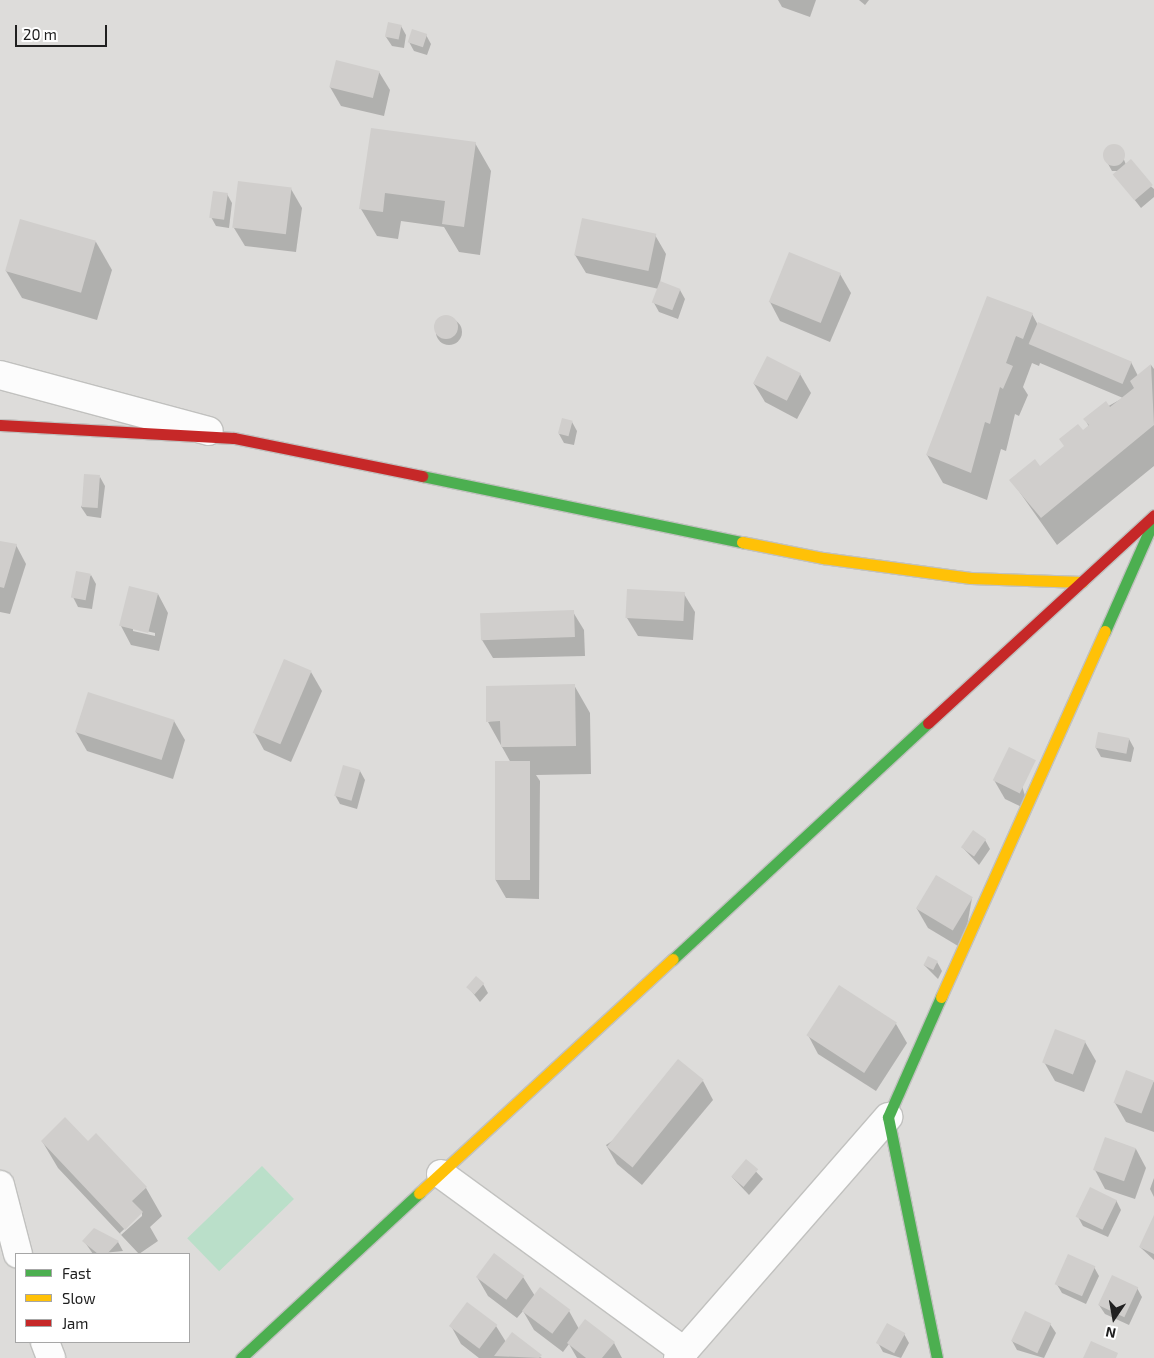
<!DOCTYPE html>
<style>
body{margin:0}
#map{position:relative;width:1154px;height:1358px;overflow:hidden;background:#eeece9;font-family:"Exo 2",sans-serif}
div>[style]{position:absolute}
.residential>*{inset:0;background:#dddcda}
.pitch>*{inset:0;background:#badfc9;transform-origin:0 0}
.shadow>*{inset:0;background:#0003}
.round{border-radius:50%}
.building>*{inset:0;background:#d0cecc;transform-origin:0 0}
.roads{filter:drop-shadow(1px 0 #c1c1bf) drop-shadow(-1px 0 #c1c1bf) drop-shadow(0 1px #c1c1bf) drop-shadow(0 -1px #c1c1bf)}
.street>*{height:28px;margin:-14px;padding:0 14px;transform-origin:14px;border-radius:14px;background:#fcfcfc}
.fast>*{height:11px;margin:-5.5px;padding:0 5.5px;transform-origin:5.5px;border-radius:5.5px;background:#4caf50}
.slow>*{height:11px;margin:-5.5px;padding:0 5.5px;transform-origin:5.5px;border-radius:5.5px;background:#ffc107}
.jam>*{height:11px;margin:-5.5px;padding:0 5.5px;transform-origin:5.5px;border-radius:5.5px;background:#c62828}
span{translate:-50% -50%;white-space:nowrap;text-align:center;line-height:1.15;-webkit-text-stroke:5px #fff;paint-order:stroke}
.legend{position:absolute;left:15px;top:1253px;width:175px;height:90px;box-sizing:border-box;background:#fff;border:1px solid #a6a6a6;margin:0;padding:6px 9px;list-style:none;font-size:15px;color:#202020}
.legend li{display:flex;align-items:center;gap:10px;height:25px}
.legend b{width:25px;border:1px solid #a6a6a6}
.north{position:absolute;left:1089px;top:1293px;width:50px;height:50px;-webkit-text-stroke:4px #fff;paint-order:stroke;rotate:192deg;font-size:14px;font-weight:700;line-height:20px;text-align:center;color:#202020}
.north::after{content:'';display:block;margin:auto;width:18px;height:22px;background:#202020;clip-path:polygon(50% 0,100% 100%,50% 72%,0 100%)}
.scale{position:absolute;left:15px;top:25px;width:92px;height:22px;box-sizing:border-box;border:2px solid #202020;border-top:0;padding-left:6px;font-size:15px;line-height:18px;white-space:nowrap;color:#202020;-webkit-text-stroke:4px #fff;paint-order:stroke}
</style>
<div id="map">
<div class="residential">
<div style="clip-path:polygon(evenodd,0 0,1154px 0,1154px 1358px,0 1358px,0 0,16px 1254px,189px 1254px,189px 1342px,16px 1342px,16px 1254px)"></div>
</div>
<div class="pitch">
<div style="left:262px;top:1166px;width:46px;height:104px;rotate:46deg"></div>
</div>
<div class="shadow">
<div style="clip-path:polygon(778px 0,816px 0,810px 17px,782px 7px)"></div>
<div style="clip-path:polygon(859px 0,869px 0,865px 5px)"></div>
<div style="clip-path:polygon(401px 26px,406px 35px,404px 48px,392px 46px,386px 37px)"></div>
<div style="clip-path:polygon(426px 35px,431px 44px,427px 55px,414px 51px,409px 42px)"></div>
<div style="clip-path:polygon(379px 72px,390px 90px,384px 116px,341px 106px,330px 87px)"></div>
<div style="clip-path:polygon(372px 129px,475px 143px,491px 171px,480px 255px,459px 252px,444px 227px,401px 221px,398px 239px,377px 236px,361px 209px)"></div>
<div style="clip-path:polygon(1112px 145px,1120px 149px,1126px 165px,1154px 189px,1154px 197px,1141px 208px,1115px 175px,1120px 171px,1112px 171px,1107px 162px,1106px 149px)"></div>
<div style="clip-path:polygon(291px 189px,302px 208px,296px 252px,245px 246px,234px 228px)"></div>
<div style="clip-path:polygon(227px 194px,232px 203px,229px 228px,216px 226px,211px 217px)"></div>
<div style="clip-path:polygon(655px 235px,666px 254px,660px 282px,680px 290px,685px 299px,678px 319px,659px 312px,654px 303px,659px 289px,586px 273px,575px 255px)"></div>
<div style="clip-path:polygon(96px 242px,112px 270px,97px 320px,22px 298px,6px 271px)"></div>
<div style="clip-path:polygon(840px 274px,851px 293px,830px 342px,780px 321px,770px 302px)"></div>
<div style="clip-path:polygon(1032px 314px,1038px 325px,1131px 362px,1138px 376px,1151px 365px,1154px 369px,1154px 466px,1057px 545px,1011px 480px,1040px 468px,1089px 427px,1085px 419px,1123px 398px,1040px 363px,1039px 366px,1032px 363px,1023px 387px,1028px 395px,1019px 416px,1015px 414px,1006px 451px,1001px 449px,987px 500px,943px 483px,927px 455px)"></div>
<div class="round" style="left:436px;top:319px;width:26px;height:26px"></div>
<div style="clip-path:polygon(800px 374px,811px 393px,797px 419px,765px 402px,754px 384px)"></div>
<div style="clip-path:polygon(572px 422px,577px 431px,574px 445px,564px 443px,559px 434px)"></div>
<div style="clip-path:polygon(100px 477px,105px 486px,101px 518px,87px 516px,81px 507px)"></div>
<div style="clip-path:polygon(0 542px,16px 545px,26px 564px,10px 614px,0 612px)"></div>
<div style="clip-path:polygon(91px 575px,96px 584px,92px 609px,78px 607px,73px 597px)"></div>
<div style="clip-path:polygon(evenodd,158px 594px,168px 613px,159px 651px,131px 645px,121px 626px,158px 594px,133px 628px,155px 633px,155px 636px,133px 631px,133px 628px)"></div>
<div style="clip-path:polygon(684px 594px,695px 612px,693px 640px,638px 636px,627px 618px)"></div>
<div style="clip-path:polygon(573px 612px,584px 630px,585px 656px,493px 658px,482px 640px)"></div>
<div style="clip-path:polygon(311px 672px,322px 691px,291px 762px,264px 750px,254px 732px)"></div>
<div style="clip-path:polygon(574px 685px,590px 713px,591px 774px,536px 775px,540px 781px,539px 899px,506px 898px,495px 879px,511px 763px,488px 722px)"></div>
<div style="clip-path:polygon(174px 721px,185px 740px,173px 779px,87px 751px,76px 732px)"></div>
<div style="clip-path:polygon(1129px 739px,1134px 748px,1131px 762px,1101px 757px,1096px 748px)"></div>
<div style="clip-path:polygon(1010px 749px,1030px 811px,1005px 799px,994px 780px)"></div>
<div style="clip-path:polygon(360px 771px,365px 780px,357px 809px,340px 804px,335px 795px)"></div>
<div style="clip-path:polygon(985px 840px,990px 849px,979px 865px,962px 847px)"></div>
<div style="clip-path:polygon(972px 898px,963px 949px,928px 928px,917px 909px)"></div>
<div style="clip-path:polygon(937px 962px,942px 971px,938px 979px,924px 965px)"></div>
<div style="clip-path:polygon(483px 984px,488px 993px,480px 1002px,468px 987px)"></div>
<div style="clip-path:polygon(839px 987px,896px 1024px,907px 1043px,876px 1091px,818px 1054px,808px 1035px)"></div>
<div style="clip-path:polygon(1085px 1042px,1096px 1061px,1084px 1092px,1055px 1081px,1044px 1062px)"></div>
<div style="clip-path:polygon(1127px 1072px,1154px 1082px,1154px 1132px,1126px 1122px,1115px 1103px)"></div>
<div style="clip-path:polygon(703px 1081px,713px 1100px,642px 1185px,617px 1164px,606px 1145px)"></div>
<div style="clip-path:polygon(1106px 1138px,1136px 1149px,1146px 1168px,1135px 1199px,1105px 1189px,1095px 1170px)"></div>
<div style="clip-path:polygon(evenodd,42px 1141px,88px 1142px,146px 1188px,162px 1216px,150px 1227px,158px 1241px,139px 1254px,58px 1168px,42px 1141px,142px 1212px,142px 1216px,121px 1235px,120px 1233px,142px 1212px)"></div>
<div style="clip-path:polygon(746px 1161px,763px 1179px,749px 1195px,732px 1177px)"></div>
<div style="clip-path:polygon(1154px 1178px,1154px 1197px,1150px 1189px)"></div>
<div style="clip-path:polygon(1116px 1200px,1121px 1210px,1108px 1237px,1083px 1226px,1078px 1217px)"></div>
<div style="clip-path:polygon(1154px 1219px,1154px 1260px,1140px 1247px)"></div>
<div style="clip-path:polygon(84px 1241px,118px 1242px,123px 1251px,93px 1254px)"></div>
<div style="clip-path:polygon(1094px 1267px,1099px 1276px,1086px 1304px,1062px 1293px,1056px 1283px)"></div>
<div style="clip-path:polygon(477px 1277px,523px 1277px,535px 1296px,569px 1311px,579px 1329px,614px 1343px,622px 1358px,577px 1358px,569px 1344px,563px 1352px,534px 1330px,523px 1311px,517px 1318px,488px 1296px)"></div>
<div style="clip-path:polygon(1137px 1288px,1142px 1297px,1129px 1325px,1105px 1314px,1099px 1305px)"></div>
<div style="clip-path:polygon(1050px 1324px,1056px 1333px,1044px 1358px,1017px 1350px,1012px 1341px)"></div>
<div style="clip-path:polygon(451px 1326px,496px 1326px,506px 1342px,542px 1358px,479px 1358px,461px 1344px)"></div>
<div style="clip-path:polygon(904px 1334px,909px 1343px,901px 1358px,883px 1352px,878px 1343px)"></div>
</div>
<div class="building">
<div style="left:388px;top:22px;width:14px;height:15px;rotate:12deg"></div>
<div style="left:412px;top:29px;width:16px;height:14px;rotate:18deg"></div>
<div style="left:336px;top:60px;width:45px;height:28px;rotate:14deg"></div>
<div style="clip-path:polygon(371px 128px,476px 142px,464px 227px,442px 224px,445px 201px,385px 193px,383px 212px,359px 209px)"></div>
<div class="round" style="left:1103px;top:144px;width:22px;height:22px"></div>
<div style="left:1131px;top:159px;width:34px;height:24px;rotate:50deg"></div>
<div style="left:238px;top:181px;width:54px;height:47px;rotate:7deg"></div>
<div style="left:213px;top:191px;width:15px;height:27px;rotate:8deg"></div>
<div style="left:582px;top:218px;width:76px;height:38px;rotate:12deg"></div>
<div style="left:20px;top:219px;width:79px;height:54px;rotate:16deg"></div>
<div style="left:789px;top:252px;width:56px;height:54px;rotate:22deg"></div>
<div style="left:660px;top:281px;width:22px;height:23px;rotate:21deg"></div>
<div style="clip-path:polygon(987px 296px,1033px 313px,1023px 339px,1016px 336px,1006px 363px,1013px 366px,1003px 389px,1000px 387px,990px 424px,985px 422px,971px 473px,926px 455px)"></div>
<div class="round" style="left:434px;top:315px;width:24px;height:24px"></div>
<div style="left:1038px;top:322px;width:102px;height:24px;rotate:23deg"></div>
<div style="left:767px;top:356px;width:38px;height:31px;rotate:27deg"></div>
<div style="clip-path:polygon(1151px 364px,1154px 425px,1041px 518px,1009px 480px,1035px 459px,1040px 466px,1064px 446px,1059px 439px,1078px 424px,1083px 430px,1089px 425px,1083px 419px,1106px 401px,1110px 407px,1134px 388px,1130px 381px)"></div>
<div style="left:562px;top:418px;width:11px;height:16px;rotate:15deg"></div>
<div style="left:84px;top:474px;width:16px;height:33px;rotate:4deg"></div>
<div style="clip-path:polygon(0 541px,17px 544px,4px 588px,0 587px)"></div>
<div style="left:76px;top:571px;width:15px;height:27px;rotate:11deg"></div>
<div style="left:129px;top:586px;width:30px;height:41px;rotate:14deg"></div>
<div style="left:627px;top:589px;width:58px;height:29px;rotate:3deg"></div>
<div style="left:574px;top:610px;width:27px;height:94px;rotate:88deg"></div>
<div style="left:284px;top:659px;width:30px;height:80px;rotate:23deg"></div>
<div style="clip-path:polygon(575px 684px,576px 746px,501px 747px,500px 721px,486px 722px,486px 686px)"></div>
<div style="left:88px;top:692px;width:91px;height:42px;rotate:18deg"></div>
<div style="left:1098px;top:732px;width:32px;height:16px;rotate:11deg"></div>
<div style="left:1009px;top:747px;width:30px;height:37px;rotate:26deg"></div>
<div style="left:495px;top:761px;width:35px;height:119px"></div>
<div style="left:343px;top:765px;width:18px;height:32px;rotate:16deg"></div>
<div style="left:973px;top:830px;width:16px;height:21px;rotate:35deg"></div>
<div style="left:936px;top:875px;width:43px;height:39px;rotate:31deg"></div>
<div style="left:928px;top:956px;width:11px;height:10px;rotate:27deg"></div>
<div style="left:476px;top:976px;width:11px;height:15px;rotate:41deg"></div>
<div style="left:839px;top:985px;width:69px;height:60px;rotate:33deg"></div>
<div style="left:1055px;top:1029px;width:33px;height:36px;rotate:21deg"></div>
<div style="left:678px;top:1059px;width:33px;height:113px;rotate:39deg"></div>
<div style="left:1126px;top:1070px;width:30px;height:35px;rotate:21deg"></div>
<div style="clip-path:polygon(65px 1117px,88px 1141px,96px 1133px,147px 1187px,132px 1201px,143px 1212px,125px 1230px,41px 1141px)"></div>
<div style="left:1105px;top:1137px;width:33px;height:35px;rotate:20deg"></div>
<div style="left:746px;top:1159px;width:16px;height:23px;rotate:40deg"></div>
<div style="left:1090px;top:1187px;width:30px;height:33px;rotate:26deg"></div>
<div style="clip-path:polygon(1154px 1215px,1154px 1254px,1139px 1247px)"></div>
<div style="clip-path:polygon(94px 1228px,119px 1241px,107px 1254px,98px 1254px,82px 1241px)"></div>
<div style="left:494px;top:1253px;width:38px;height:30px;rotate:37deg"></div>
<div style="left:1068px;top:1254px;width:30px;height:33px;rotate:24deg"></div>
<div style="left:1112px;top:1275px;width:29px;height:33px;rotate:25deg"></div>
<div style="left:540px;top:1287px;width:38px;height:30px;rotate:37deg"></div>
<div style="left:467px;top:1302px;width:38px;height:30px;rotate:37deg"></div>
<div style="left:1025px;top:1311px;width:29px;height:33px;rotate:25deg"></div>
<div style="clip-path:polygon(585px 1319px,615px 1342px,602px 1358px,586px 1358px,567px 1343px)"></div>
<div style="left:887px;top:1323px;width:21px;height:23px;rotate:29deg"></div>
<div style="clip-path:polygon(512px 1332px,542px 1355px,539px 1358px,494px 1356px)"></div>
<div style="clip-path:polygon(1091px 1341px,1118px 1353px,1116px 1358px,1083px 1358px)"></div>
</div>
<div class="roads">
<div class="street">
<div style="left:0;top:375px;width:216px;rotate:15deg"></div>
<div style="left:441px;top:1174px;width:301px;rotate:36.1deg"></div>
<div style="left:0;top:1185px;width:71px;rotate:75.4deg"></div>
<div style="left:45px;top:1342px;width:17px;rotate:69deg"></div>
<div style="left:678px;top:1358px;width:320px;rotate:-48.9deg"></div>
</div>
<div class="fast">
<div style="left:422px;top:476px;width:327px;rotate:11.7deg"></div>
<div style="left:1105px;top:631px;width:121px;rotate:-66.2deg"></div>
<div style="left:673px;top:959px;width:347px;rotate:-42.8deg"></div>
<div style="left:241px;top:1358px;width:243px;rotate:-42.8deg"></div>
<div style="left:937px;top:1358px;width:246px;rotate:-101.5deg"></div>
<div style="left:888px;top:1117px;width:131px;rotate:-66.2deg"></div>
</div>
<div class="slow">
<div style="left:742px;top:542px;width:83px;rotate:11.2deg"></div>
<div style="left:823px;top:558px;width:149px;rotate:7.7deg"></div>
<div style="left:971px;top:578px;width:111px;rotate:2.1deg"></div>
<div style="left:941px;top:997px;width:401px;rotate:-65.9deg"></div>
<div style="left:419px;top:1193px;width:345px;rotate:-42.7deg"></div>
</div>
<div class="jam">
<div style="left:0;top:425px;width:234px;rotate:3.2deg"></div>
<div style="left:234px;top:438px;width:192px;rotate:11.4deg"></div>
<div style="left:928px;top:723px;width:307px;rotate:-42.6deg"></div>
</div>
</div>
<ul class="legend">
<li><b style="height:6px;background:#4caf50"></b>Fast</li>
<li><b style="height:6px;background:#ffc107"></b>Slow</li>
<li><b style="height:6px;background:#c62828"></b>Jam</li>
</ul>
<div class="north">N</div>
<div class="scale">20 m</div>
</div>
